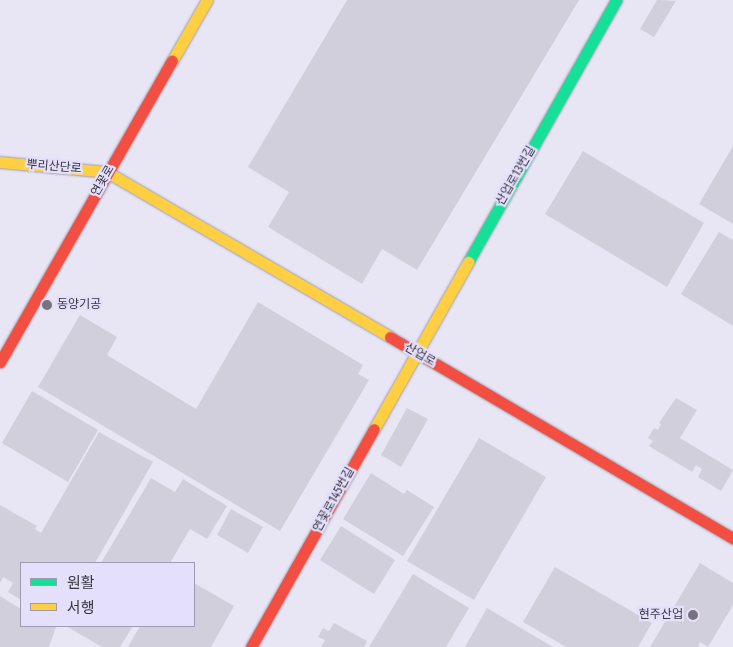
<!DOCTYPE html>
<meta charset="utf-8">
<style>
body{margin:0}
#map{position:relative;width:733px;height:647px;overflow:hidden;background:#e8e5f5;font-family:"Fira Sans Condensed","Noto Sans KR",sans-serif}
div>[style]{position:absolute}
.building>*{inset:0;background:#d2cfdc}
.roads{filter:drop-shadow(0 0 1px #9f9da9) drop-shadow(0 0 1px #9f9da9)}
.fast>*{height:11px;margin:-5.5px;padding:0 5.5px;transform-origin:5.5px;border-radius:5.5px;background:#16e098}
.slow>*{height:11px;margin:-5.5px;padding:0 5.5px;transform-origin:5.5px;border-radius:5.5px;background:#ffcf43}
.jam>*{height:11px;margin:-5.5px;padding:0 5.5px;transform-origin:5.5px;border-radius:5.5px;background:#f24e42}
.dots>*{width:14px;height:14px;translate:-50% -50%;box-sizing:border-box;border:2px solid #e4dffb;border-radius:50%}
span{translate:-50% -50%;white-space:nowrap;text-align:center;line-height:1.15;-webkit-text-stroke:4.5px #e4dffb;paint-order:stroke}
.street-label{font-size:12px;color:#383640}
.poi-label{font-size:12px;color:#383640}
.left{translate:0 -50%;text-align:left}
.right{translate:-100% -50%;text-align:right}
.legend{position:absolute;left:20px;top:562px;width:175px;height:65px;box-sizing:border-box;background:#e4dffb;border:1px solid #9f9bb0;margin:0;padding:6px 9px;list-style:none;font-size:15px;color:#383640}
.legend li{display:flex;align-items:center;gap:10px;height:25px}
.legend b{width:25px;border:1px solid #9f9bb0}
</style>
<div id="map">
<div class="building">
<div style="clip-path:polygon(347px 0,579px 0,417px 270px,382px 249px,362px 284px,268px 227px,289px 192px,248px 167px)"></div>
<div style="clip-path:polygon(657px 0,676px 1px,654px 37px,640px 29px)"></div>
<div style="clip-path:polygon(733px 146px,733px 224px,699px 204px)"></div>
<div style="clip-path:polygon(583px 151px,704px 223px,667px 287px,545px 214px)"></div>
<div style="clip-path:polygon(719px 232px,733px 240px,733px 326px,681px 294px)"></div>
<div style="clip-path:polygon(258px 302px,363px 365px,358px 374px,369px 380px,280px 531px,38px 387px,80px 315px,117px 337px,107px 355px,196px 409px)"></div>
<div style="clip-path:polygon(32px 391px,98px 430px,68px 482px,2px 443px)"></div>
<div style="clip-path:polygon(676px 398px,697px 410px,680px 438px,733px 470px,721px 491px,698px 477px,702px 469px,696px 465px,692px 472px,649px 446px,653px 441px,648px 438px,654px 428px,658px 430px,661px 424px,659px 423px)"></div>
<div style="clip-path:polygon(407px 408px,428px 419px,401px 467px,381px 455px)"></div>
<div style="clip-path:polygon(99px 432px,153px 462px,95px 563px,21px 563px,21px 600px,8px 592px,13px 583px,3px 577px,0 583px,0 505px,37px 526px,35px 529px,41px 533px)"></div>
<div style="clip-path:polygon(479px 438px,546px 477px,474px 600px,407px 561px)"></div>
<div style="clip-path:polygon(371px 473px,404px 494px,407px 490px,434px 507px,403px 556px,343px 519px)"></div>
<div style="clip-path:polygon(151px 478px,175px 492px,183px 479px,227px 506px,207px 539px,190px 529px,170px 563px,101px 563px)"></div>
<div style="clip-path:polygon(231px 509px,263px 527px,248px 553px,217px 535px)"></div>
<div style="clip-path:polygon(341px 526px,395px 560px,374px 594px,320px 560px)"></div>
<div style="clip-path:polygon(700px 563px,733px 583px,733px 605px,708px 647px,700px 642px,698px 647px,650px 647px)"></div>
<div style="clip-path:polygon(555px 567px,652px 623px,638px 647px,566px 647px,523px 622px)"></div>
<div style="clip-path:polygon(413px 574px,469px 608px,446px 647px,369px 647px)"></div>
<div style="clip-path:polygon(194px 583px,234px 606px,211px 647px,128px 647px,140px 626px,194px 626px)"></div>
<div style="clip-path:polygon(0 596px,21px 609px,21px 626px,56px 627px,49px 647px,0 647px)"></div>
<div style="clip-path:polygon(487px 608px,553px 647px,465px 647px)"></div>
<div style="clip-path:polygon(334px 623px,367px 641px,364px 647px,321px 647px,325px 640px,318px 637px,323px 628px,329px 631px)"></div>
<div style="clip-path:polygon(66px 626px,133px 626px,120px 647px,102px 647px)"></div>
</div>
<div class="roads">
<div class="fast">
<div style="left:468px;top:262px;width:301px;rotate:-60.5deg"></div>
</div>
<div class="slow">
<div style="left:172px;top:61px;width:70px;rotate:-60.2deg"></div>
<div style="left:0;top:162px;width:107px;rotate:5.3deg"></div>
<div style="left:107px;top:172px;width:328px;rotate:30.2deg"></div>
<div style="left:374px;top:429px;width:192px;rotate:-60.6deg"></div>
</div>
<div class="jam">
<div style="left:390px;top:337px;width:398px;rotate:30.4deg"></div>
<div style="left:0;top:362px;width:347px;rotate:-60.3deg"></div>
<div style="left:251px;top:647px;width:250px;rotate:-60.6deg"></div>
</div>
</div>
<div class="dots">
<div style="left:47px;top:305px;background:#76737f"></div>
<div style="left:693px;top:615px;background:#76737f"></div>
</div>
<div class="street-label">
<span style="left:54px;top:167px;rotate:5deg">뿌리산단로</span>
<span style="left:516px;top:176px;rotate:-60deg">산업로13번길</span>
<span style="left:103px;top:181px;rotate:-60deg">연꽃로</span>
<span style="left:420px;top:355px;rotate:30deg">산업로</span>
<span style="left:334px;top:500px;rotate:-61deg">연꽃로145번길</span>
</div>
<div class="poi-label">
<span class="left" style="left:57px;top:305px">동양기공</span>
<span class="right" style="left:683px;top:615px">현주산업</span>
</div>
<ul class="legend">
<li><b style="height:6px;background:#16e098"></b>원활</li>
<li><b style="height:6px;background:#ffcf43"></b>서행</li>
</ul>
</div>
